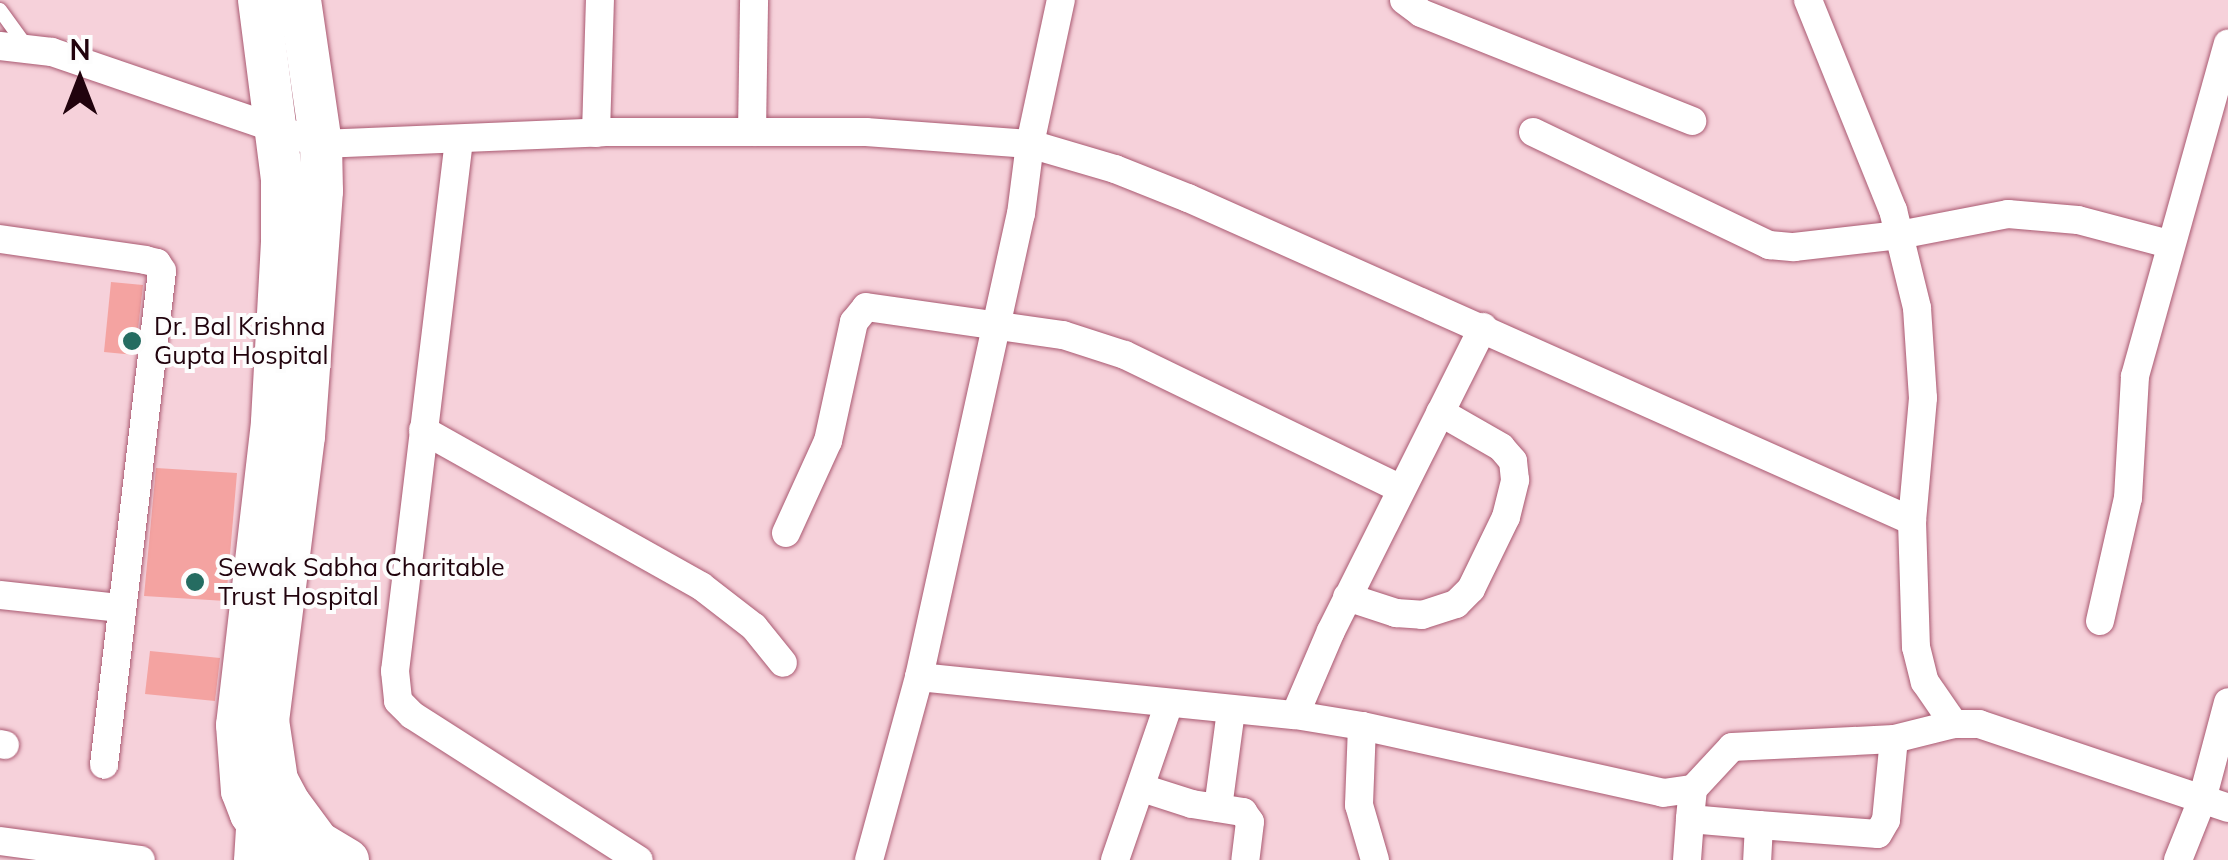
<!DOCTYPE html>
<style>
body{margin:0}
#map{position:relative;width:2228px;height:860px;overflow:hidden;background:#f6d1da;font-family:Mulish,sans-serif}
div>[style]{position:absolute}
.building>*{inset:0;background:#f4a3a1}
.roads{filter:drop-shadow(0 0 2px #a95971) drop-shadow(0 0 2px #a95971)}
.service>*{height:14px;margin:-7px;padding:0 7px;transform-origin:7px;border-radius:7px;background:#fff}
.minor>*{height:28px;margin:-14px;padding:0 14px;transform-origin:14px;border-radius:14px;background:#fff}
.primary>*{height:42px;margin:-21px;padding:0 21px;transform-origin:21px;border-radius:21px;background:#fff}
.dots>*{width:28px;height:28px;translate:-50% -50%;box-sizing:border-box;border:5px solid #fdfdfd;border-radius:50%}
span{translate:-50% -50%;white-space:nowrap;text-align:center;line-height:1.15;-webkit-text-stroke:8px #fdfdfd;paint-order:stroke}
.poi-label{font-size:25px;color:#21030d}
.left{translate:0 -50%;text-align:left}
.north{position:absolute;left:30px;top:30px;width:100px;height:100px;-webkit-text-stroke:8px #fdfdfd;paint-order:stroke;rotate:0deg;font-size:28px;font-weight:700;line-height:40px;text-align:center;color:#21030d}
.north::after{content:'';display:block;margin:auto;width:35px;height:45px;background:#21030d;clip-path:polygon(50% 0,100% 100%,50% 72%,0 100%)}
</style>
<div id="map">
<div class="building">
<div style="clip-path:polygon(111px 282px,143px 285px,135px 355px,104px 352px)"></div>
<div style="clip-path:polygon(156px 468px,237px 473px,226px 601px,144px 596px)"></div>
<div style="clip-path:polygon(150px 651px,220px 658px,215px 701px,145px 694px)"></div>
</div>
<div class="roads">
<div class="service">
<div style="left:0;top:10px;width:44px;rotate:54.2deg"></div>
</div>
<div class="minor">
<div style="left:1404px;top:0;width:21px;rotate:37deg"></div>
<div style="left:1421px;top:13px;width:292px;rotate:21.7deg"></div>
<div style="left:1808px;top:0;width:227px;rotate:68deg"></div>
<div style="left:1893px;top:210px;width:101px;rotate:76.2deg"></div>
<div style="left:1917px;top:308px;width:90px;rotate:86.2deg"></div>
<div style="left:1923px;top:398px;width:123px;rotate:95.1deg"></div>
<div style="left:1912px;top:521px;width:126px;rotate:88.2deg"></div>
<div style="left:1916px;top:647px;width:36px;rotate:76deg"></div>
<div style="left:1925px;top:682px;width:51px;rotate:55.4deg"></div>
<div style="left:0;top:46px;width:52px;rotate:6.6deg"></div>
<div style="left:52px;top:52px;width:284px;rotate:18.9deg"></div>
<div style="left:321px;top:144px;width:282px;rotate:-2.4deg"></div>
<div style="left:603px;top:132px;width:263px"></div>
<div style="left:866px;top:132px;width:164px;rotate:4.2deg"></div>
<div style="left:1030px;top:144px;width:89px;rotate:16.4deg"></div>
<div style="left:1115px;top:169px;width:79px;rotate:21.7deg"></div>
<div style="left:1188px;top:198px;width:793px;rotate:24.04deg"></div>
<div style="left:752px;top:132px;width:132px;rotate:-89.1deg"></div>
<div style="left:1533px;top:132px;width:262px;rotate:25.6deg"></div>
<div style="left:1769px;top:245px;width:25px;rotate:5deg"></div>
<div style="left:1794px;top:247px;width:106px;rotate:-6.5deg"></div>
<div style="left:1899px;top:235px;width:111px;rotate:-10.9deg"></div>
<div style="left:2008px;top:214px;width:70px;rotate:4.9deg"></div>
<div style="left:2078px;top:220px;width:94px;rotate:14.8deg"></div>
<div style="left:596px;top:133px;width:133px;rotate:-88.3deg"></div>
<div style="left:459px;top:140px;width:535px;rotate:96.87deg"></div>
<div style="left:395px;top:671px;width:30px;rotate:84deg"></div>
<div style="left:398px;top:701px;width:20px;rotate:45deg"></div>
<div style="left:412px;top:715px;width:269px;rotate:32.6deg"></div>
<div style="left:0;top:239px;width:147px;rotate:8.2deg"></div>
<div style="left:145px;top:260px;width:12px;rotate:14deg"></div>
<div style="left:157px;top:263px;width:9px;rotate:58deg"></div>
<div style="left:162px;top:271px;width:497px;rotate:96.7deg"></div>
<div style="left:423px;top:430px;width:319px;rotate:29.3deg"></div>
<div style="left:701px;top:586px;width:67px;rotate:37.7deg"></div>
<div style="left:754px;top:627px;width:46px;rotate:51.1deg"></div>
<div style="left:786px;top:533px;width:101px;rotate:-65.5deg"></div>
<div style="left:828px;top:441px;width:122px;rotate:-77.7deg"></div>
<div style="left:854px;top:322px;width:19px;rotate:-51deg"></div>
<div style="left:866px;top:307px;width:199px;rotate:8.1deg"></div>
<div style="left:1063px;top:335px;width:65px;rotate:17.9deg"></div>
<div style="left:1125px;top:355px;width:307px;rotate:25.9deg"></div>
<div style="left:0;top:595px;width:121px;rotate:6.2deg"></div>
<div style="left:1347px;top:597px;width:52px;rotate:18.1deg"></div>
<div style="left:1396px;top:613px;width:26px;rotate:4deg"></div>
<div style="left:1422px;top:615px;width:36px;rotate:-18deg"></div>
<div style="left:1456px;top:604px;width:21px;rotate:-45deg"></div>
<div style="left:1471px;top:589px;width:80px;rotate:-64.1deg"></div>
<div style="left:1506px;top:517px;width:38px;rotate:-76deg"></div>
<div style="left:1515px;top:480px;width:19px;rotate:-96deg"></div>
<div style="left:1513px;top:461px;width:18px;rotate:-131deg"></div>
<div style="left:1501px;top:447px;width:70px;rotate:-150.2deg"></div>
<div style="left:2100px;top:621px;width:126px;rotate:-77.2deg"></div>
<div style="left:2128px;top:498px;width:122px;rotate:-86.7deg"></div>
<div style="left:2135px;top:376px;width:345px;rotate:-74.4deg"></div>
<div style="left:919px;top:677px;width:378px;rotate:5.8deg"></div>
<div style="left:1295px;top:715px;width:68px;rotate:9.3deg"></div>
<div style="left:1362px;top:726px;width:308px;rotate:12.5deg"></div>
<div style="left:1663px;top:793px;width:30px;rotate:-8deg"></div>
<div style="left:1693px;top:789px;width:57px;rotate:-47.1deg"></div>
<div style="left:1732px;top:747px;width:162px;rotate:-2.8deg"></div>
<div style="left:1894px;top:739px;width:62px;rotate:-14deg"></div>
<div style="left:1954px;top:724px;width:25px"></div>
<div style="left:1979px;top:724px;width:263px;rotate:18.6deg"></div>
<div style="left:1295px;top:715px;width:91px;rotate:-66.8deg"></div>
<div style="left:1331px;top:631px;width:340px;rotate:-63.4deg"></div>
<div style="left:1362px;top:726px;width:79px;rotate:92.2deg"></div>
<div style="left:1359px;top:805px;width:57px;rotate:73.8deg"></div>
<div style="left:0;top:744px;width:5px;rotate:11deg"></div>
<div style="left:1142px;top:788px;width:52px;rotate:17.7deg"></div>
<div style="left:1192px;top:804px;width:52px;rotate:8.9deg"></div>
<div style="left:1243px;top:812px;width:12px;rotate:55deg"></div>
<div style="left:1250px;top:822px;width:38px;rotate:97deg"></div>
<div style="left:1693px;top:789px;width:30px;rotate:96deg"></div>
<div style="left:1690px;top:819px;width:69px;rotate:5deg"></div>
<div style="left:1759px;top:825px;width:35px;rotate:93deg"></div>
<div style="left:1218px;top:808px;width:98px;rotate:-82.4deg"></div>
<div style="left:1759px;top:825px;width:119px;rotate:4.3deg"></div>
<div style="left:1878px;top:834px;width:16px;rotate:-60deg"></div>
<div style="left:1886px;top:820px;width:81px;rotate:-84.4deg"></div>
<div style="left:0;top:841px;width:142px;rotate:7.7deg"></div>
<div style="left:248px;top:860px;width:46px;rotate:-86.3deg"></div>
<div style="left:869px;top:860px;width:190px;rotate:-74.7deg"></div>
<div style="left:919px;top:677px;width:474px;rotate:-77.6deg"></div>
<div style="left:1021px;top:214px;width:71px;rotate:-82.7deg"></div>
<div style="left:1030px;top:144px;width:147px;rotate:-77.9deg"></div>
<div style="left:1115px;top:860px;width:163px;rotate:-71deg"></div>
<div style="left:1687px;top:860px;width:41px;rotate:-85.8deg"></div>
<div style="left:2178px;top:860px;width:65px;rotate:-68.2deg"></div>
<div style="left:2202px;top:800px;width:101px;rotate:-75.1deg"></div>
</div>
<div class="primary">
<div style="left:259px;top:0;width:181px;rotate:82.7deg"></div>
<div style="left:282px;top:180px;width:62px;rotate:90deg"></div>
<div style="left:282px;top:242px;width:181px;rotate:93.2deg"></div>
<div style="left:272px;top:423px;width:304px;rotate:96.6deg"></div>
<div style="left:237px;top:725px;width:66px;rotate:85.7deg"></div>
<div style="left:242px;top:791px;width:25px;rotate:69deg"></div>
<div style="left:251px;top:814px;width:31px;rotate:54deg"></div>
<div style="left:269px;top:839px;width:33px;rotate:40deg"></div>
<div style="left:300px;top:0;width:146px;rotate:81.7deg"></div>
<div style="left:321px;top:144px;width:47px;rotate:88.8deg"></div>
<div style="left:322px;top:191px;width:246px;rotate:94.2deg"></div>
<div style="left:304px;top:436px;width:286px;rotate:97.2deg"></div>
<div style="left:268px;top:720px;width:61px;rotate:81.5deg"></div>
<div style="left:277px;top:780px;width:27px;rotate:62deg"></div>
<div style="left:290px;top:804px;width:47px;rotate:53.6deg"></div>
<div style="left:318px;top:842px;width:35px;rotate:31deg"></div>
</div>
</div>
<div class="dots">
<div style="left:132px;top:341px;background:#256c61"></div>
<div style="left:195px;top:582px;background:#256c61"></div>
</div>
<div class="poi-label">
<span class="left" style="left:154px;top:341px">Dr. Bal Krishna<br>Gupta Hospital</span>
<span class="left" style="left:218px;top:582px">Sewak Sabha Charitable<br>Trust Hospital</span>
</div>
<div class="north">N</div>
</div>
